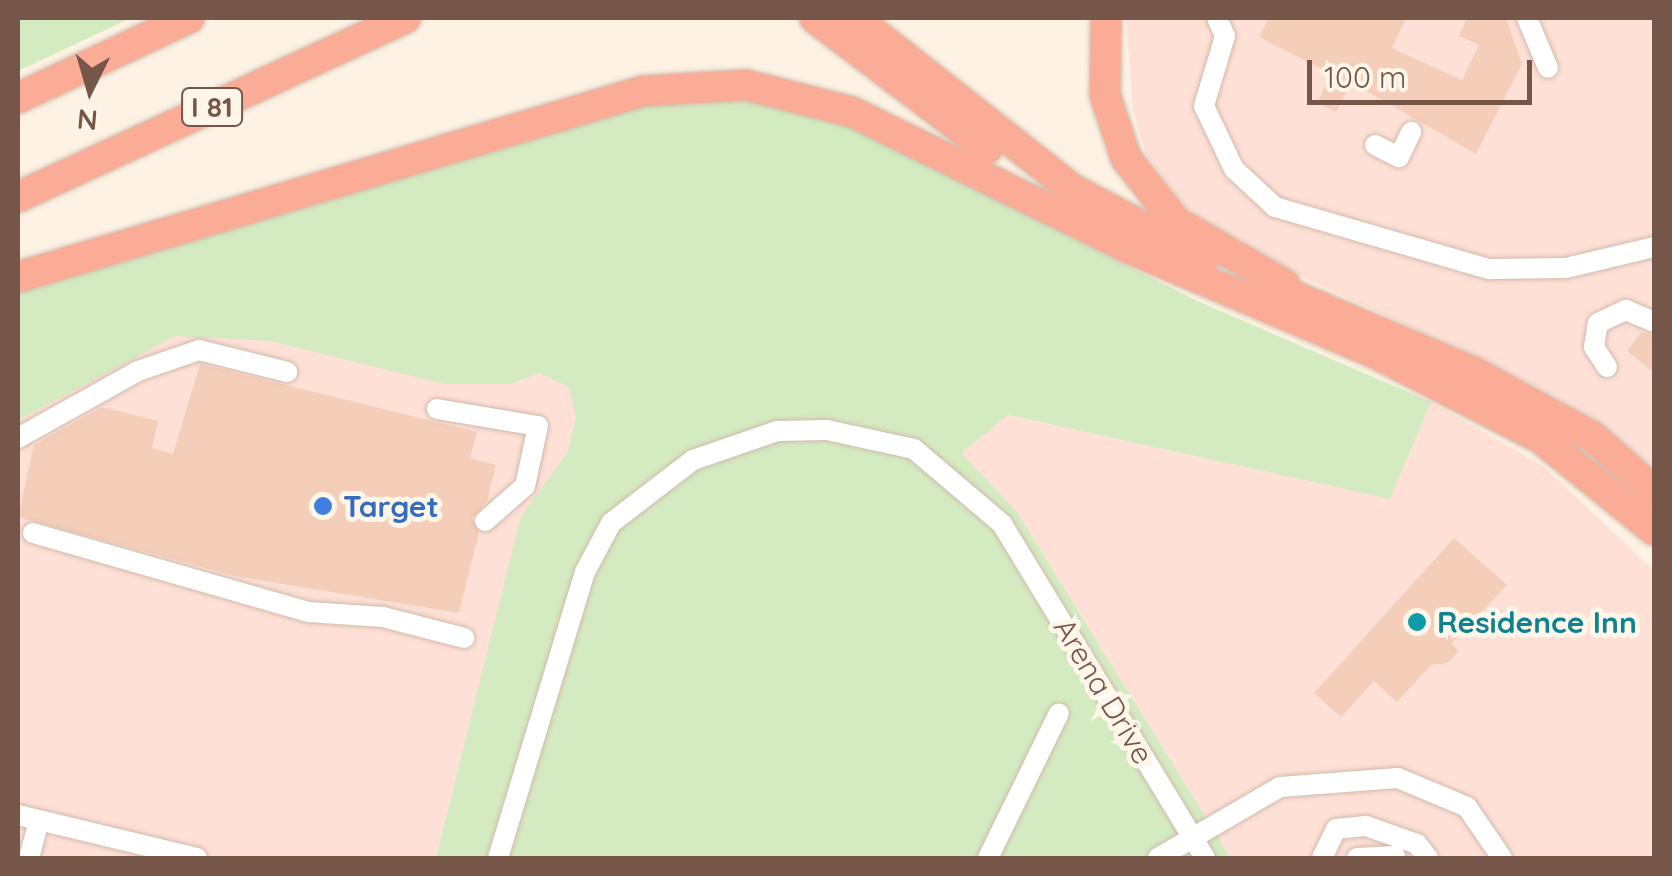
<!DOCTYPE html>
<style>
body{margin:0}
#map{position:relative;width:1672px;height:876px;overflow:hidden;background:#fdf2e3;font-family:Quicksand,sans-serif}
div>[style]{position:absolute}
.commercial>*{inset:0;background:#fee0d6}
.green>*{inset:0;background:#d4ebc1}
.building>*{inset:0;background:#f4ceb9}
.roads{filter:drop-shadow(0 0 2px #d1baac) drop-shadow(0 0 2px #d1baac)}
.minor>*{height:20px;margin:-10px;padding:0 10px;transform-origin:10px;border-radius:10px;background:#fff}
.highway>*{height:30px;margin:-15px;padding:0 15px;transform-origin:15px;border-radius:15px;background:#faac97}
.dots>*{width:28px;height:28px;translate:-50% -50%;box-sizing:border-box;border:5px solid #fff6ea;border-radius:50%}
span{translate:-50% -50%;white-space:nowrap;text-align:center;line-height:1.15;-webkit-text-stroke:10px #fff6ea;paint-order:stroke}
.shield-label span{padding:2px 8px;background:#fff6ea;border:2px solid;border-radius:8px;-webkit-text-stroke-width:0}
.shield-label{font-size:28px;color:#765648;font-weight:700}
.shop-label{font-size:30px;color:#366cbe;font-weight:700}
.left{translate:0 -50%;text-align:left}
.culture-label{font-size:30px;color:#0d838f;font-weight:700}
.street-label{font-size:30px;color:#765648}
.frame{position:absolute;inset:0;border:20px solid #765648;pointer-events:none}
.north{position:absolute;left:40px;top:40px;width:100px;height:100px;-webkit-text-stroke:8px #fff6ea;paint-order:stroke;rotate:185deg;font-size:28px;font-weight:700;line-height:40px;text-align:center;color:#765648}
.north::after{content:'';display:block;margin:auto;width:35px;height:45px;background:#765648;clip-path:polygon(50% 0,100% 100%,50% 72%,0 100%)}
.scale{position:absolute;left:1307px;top:60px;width:225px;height:45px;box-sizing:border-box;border:5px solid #765648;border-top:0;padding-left:12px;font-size:30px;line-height:35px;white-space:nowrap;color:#765648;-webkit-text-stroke:8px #fff6ea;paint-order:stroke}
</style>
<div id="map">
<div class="commercial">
<div style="clip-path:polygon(1126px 18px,1654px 18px,1654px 473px,1531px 384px,1247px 251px,1182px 205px,1146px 153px,1133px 110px)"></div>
<div style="clip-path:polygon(192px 299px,592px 375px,464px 858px,18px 858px,18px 392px)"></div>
<div style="clip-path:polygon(1431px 402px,1543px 466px,1654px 571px,1654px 858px,1231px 858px,1017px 512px,952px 460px,1007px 415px,1390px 499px)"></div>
</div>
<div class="green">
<div style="clip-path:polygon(18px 18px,131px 18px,18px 71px)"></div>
<div style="clip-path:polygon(758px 98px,856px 127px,1195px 300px,1431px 402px,1390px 499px,1008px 415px,961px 453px,1017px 512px,1231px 858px,436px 858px,521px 516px,568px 451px,576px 418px,569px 387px,539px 373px,511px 384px,444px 384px,270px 341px,175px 336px,18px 420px,18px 291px,653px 100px)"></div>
</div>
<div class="building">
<div style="clip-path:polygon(1269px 18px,1406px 18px,1392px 48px,1462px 80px,1479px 45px,1459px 36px,1467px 18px,1506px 18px,1522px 64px,1476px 154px,1351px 82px,1336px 112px,1317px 103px,1331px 74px,1259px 37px)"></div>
<div style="clip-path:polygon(1641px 332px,1654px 336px,1654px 372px,1627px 351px)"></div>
<div style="clip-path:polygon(200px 364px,477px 432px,470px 458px,496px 465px,487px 501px,472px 518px,479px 533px,459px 613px,235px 576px,18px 517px,34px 445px,102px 407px,158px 421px,152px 448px,173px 454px)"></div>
<div style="clip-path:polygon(1454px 538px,1507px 585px,1451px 644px,1459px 651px,1448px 663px,1431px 665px,1397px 702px,1374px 681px,1341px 717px,1314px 693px)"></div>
</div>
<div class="roads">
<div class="minor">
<div style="left:1217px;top:18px;width:20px;rotate:66deg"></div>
<div style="left:1225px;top:36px;width:73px;rotate:106.7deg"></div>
<div style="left:1204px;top:106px;width:70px;rotate:64.5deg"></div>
<div style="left:1234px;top:169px;width:56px;rotate:42.8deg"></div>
<div style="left:1275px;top:207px;width:223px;rotate:16.2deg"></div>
<div style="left:1489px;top:269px;width:77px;rotate:-0.7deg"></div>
<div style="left:1566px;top:268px;width:90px;rotate:-13.4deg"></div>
<div style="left:1527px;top:18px;width:54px;rotate:67.2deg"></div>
<div style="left:1375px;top:145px;width:27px;rotate:27deg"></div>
<div style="left:1399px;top:157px;width:28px;rotate:-64deg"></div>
<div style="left:1607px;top:367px;width:24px;rotate:-123deg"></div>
<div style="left:1594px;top:347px;width:24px;rotate:-81deg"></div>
<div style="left:1598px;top:323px;width:31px;rotate:-25deg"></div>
<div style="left:1626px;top:310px;width:30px;rotate:23deg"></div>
<div style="left:437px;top:409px;width:102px;rotate:9.6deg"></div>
<div style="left:538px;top:426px;width:61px;rotate:102.2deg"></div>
<div style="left:525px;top:486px;width:53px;rotate:138.8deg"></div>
<div style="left:18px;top:438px;width:137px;rotate:-29.2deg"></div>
<div style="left:138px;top:371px;width:65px;rotate:-19deg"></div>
<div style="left:199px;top:350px;width:91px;rotate:14deg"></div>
<div style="left:33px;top:533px;width:287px;rotate:16deg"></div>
<div style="left:309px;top:612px;width:74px;rotate:3.9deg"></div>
<div style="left:383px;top:617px;width:84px;rotate:14.5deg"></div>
<div style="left:18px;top:815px;width:184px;rotate:13.5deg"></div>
<div style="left:29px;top:858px;width:38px;rotate:-75deg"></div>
<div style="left:498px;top:858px;width:299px;rotate:-73.1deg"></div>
<div style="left:585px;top:572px;width:55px;rotate:-62deg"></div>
<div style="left:611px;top:523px;width:103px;rotate:-37.5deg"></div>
<div style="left:693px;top:460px;width:89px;rotate:-19deg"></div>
<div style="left:777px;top:431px;width:50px;rotate:-1.1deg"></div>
<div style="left:827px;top:430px;width:89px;rotate:12.3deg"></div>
<div style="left:914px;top:449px;width:116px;rotate:40.4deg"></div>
<div style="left:1002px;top:524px;width:391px;rotate:58.7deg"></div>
<div style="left:988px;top:858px;width:161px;rotate:-63.9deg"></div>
<div style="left:1158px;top:858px;width:141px;rotate:-30.2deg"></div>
<div style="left:1280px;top:787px;width:118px;rotate:-4.4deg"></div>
<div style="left:1398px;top:778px;width:75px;rotate:22.8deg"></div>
<div style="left:1467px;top:807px;width:62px;rotate:55.5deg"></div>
<div style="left:1322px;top:858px;width:32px;rotate:-64deg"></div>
<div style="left:1336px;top:829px;width:30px;rotate:-6deg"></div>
<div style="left:1366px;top:826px;width:54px;rotate:19.4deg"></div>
<div style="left:1417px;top:844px;width:18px;rotate:52deg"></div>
<div style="left:1357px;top:858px;width:38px;rotate:-3deg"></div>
</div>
<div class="highway">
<div style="left:815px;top:18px;width:216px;rotate:37.1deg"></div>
<div style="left:855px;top:18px;width:276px;rotate:38.2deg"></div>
<div style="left:1072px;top:189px;width:149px;rotate:27.9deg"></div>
<div style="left:1106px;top:18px;width:77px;rotate:90.7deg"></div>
<div style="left:1105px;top:95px;width:66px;rotate:71.6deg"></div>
<div style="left:1126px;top:158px;width:81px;rotate:52deg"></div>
<div style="left:1176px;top:222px;width:126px;rotate:30deg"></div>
<div style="left:18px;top:98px;width:189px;rotate:-25.1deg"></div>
<div style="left:18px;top:197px;width:427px;rotate:-24.8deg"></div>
<div style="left:18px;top:277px;width:652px;rotate:-16.57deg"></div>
<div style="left:643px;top:91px;width:103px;rotate:-3.3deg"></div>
<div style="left:746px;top:85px;width:109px;rotate:14.3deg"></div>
<div style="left:852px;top:112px;width:303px;rotate:26.2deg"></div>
<div style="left:1124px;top:246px;width:273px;rotate:23.1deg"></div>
<div style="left:1375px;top:353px;width:188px;rotate:27.2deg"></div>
<div style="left:1542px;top:439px;width:144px;rotate:39.1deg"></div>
<div style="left:1261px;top:282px;width:233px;rotate:23deg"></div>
<div style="left:1475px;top:373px;width:134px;rotate:28.5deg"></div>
<div style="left:1593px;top:437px;width:81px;rotate:41.5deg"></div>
</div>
</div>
<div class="dots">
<div style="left:323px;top:506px;background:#3f7fe0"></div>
<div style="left:1417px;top:622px;background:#0f9aa8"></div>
</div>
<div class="shield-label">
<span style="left:212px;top:107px">I 81</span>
</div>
<div class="shop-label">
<span class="left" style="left:343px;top:506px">Target</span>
</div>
<div class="culture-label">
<span class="left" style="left:1437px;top:622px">Residence Inn</span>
</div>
<div class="street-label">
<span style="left:1104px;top:691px;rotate:59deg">Arena Drive</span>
</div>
<div class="frame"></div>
<div class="north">N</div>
<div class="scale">100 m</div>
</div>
